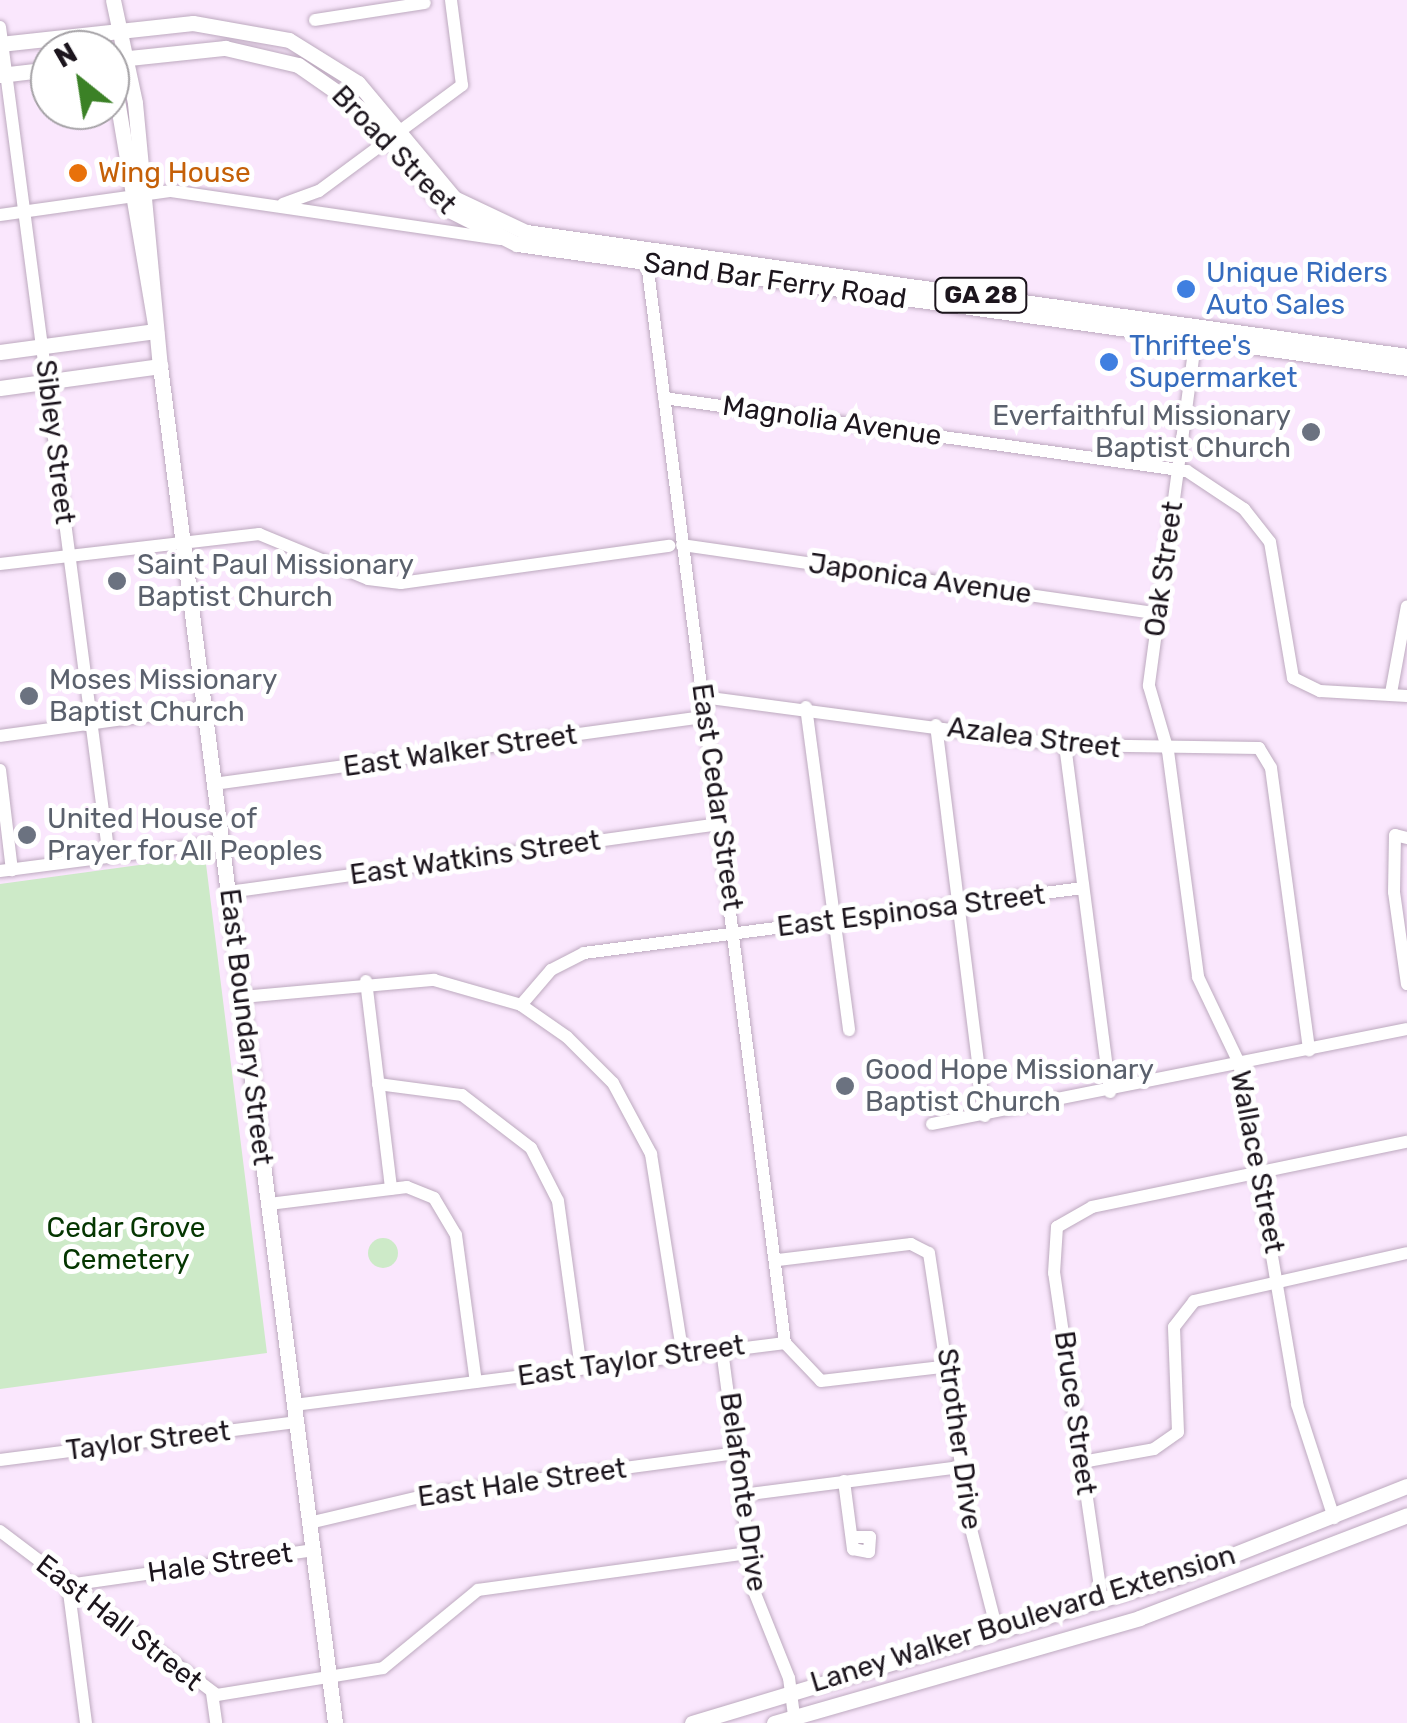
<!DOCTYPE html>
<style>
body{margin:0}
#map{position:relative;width:1407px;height:1723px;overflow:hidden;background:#fae7fd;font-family:Rubik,sans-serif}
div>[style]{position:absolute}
.green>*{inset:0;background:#cdeac8}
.round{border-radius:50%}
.roads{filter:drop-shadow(0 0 2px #bdaabf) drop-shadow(0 0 2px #bdaabf)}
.minor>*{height:12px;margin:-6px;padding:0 6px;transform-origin:6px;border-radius:6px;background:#fff}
.major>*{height:15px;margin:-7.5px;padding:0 7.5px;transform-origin:7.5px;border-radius:7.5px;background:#fff}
.dots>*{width:28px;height:28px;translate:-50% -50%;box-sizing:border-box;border:5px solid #fff;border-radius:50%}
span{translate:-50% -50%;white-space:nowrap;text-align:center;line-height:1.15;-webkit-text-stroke:10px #fff;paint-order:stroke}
.shield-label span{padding:2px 8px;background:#fff;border:2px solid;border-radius:8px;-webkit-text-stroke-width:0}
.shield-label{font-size:25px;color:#1c151d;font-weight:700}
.street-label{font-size:28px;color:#1c151d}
.food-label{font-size:28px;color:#c56008}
.left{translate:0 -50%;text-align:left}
.shop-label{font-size:28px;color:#366cbe}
.worship-label{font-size:28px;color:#5b616d}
.right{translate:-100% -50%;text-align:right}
.park-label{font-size:28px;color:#043500}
.north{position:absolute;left:30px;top:30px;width:100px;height:100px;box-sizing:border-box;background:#fff;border:2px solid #a4a1a5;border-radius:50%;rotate:330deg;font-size:28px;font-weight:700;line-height:40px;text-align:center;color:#1c151d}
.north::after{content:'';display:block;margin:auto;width:35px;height:45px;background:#3b8126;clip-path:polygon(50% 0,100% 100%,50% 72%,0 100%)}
</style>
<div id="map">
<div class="green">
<div style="clip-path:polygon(205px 856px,267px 1353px,0 1389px,0 884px)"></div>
<div class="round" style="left:368px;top:1238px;width:30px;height:30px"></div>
</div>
<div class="roads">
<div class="minor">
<div style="left:315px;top:20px;width:111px;rotate:-8.8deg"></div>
<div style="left:0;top:27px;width:837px;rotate:82.52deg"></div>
<div style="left:283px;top:204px;width:38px;rotate:-20deg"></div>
<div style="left:319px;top:191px;width:178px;rotate:-36.5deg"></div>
<div style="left:462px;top:85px;width:86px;rotate:-97.4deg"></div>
<div style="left:0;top:215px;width:173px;rotate:-8deg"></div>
<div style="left:171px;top:191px;width:333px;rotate:8.3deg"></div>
<div style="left:646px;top:255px;width:1097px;rotate:82.72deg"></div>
<div style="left:1197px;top:329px;width:360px;rotate:97.7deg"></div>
<div style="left:1149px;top:686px;width:68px;rotate:73.7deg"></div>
<div style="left:1168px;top:751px;width:228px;rotate:82.4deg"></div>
<div style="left:1198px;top:977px;width:95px;rotate:64.5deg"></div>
<div style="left:1239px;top:1063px;width:346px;rotate:80.3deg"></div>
<div style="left:1297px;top:1404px;width:120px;rotate:72deg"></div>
<div style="left:664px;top:398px;width:528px;rotate:7.95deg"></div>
<div style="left:1187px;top:471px;width:69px;rotate:33.7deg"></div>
<div style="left:1244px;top:509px;width:42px;rotate:51.8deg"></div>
<div style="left:1270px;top:542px;width:138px;rotate:80.4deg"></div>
<div style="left:1293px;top:678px;width:30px;rotate:26deg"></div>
<div style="left:1320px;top:691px;width:87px;rotate:3.3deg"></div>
<div style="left:682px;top:545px;width:481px;rotate:8.2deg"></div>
<div style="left:0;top:564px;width:261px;rotate:-6.6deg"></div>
<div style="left:259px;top:534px;width:118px;rotate:22.4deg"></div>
<div style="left:368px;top:579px;width:33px;rotate:7deg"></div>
<div style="left:401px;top:583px;width:271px;rotate:-7.9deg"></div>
<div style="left:1391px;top:693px;width:88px;rotate:-79.6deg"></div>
<div style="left:703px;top:697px;width:365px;rotate:7.6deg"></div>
<div style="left:1065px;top:745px;width:194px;rotate:0.9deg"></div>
<div style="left:1259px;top:748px;width:23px;rotate:59deg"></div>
<div style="left:1271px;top:768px;width:285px;rotate:82.3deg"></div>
<div style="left:806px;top:707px;width:326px;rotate:82.4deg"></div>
<div style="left:936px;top:725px;width:394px;rotate:82.9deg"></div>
<div style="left:0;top:736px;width:207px;rotate:-7.8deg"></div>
<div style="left:1065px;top:745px;width:350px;rotate:82.6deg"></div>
<div style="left:0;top:770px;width:101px;rotate:83.2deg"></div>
<div style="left:214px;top:784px;width:497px;rotate:-7.8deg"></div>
<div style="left:1407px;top:838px;width:12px;rotate:-166deg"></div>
<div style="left:1395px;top:835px;width:57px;rotate:91deg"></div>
<div style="left:1394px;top:892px;width:93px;rotate:82deg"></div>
<div style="left:0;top:871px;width:224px;rotate:-7.4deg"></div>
<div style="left:229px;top:892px;width:497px;rotate:-7.9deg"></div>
<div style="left:366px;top:981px;width:209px;rotate:83.1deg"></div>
<div style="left:242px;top:997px;width:193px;rotate:-5.1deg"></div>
<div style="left:434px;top:980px;width:91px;rotate:16deg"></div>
<div style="left:521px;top:1005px;width:56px;rotate:34.8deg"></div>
<div style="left:567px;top:1037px;width:65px;rotate:45deg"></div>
<div style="left:613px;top:1083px;width:81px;rotate:61.8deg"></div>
<div style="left:651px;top:1154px;width:204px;rotate:81deg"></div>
<div style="left:521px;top:1005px;width:46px;rotate:-49.4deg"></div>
<div style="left:551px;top:970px;width:37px;rotate:-27deg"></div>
<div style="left:584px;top:953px;width:503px;rotate:-7.42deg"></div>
<div style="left:378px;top:1084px;width:85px;rotate:7.5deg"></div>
<div style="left:462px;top:1095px;width:87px;rotate:37.5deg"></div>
<div style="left:531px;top:1148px;width:59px;rotate:63deg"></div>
<div style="left:558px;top:1201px;width:169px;rotate:82.2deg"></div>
<div style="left:932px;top:1124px;width:484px;rotate:-11.3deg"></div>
<div style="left:269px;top:1204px;width:139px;rotate:-7deg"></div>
<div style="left:407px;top:1187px;width:29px;rotate:22deg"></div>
<div style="left:434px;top:1198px;width:43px;rotate:59.3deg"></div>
<div style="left:456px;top:1235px;width:148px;rotate:82.3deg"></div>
<div style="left:778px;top:1260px;width:134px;rotate:-6.9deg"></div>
<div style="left:911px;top:1244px;width:20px;rotate:27deg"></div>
<div style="left:929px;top:1253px;width:275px;rotate:81.4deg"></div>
<div style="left:970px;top:1525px;width:108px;rotate:75.6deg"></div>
<div style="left:785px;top:1343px;width:52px;rotate:46.5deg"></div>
<div style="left:821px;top:1381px;width:130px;rotate:-6.6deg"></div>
<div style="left:722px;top:1350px;width:243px;rotate:82.4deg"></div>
<div style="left:754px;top:1591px;width:94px;rotate:68.1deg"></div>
<div style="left:789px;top:1678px;width:45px;rotate:82.4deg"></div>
<div style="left:294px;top:1405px;width:495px;rotate:-7.2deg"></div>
<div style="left:0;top:1460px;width:298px;rotate:-7.3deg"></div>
<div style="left:1082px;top:1462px;width:73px;rotate:-10.2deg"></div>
<div style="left:1154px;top:1449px;width:29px;rotate:-35deg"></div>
<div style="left:1178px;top:1432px;width:105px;rotate:-92.2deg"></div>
<div style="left:1174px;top:1327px;width:33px;rotate:-52deg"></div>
<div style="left:1194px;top:1301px;width:218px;rotate:-12.7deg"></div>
<div style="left:844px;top:1481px;width:69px;rotate:82.5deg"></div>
<div style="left:853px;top:1549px;width:16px;rotate:11deg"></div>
<div style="left:869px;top:1552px;width:15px;rotate:-86deg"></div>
<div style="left:870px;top:1537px;width:15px;rotate:180deg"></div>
<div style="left:742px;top:1495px;width:222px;rotate:-7.3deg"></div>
<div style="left:309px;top:1523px;width:131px;rotate:-13.2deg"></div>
<div style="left:437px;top:1493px;width:303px;rotate:-7.6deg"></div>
<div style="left:0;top:1531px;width:272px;rotate:37.1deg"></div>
<div style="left:217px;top:1695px;width:168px;rotate:-9.2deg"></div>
<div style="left:383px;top:1668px;width:123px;rotate:-39.4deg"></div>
<div style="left:478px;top:1590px;width:274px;rotate:-7.8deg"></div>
<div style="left:1102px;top:1601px;width:331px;rotate:-98.3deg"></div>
<div style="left:1054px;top:1273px;width:46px;rotate:-86.3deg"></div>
<div style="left:1057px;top:1227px;width:40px;rotate:-29.7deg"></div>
<div style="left:1092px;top:1207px;width:322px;rotate:-11.7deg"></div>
<div style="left:212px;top:1693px;width:30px;rotate:82deg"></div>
<div style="left:86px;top:1723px;width:139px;rotate:-97.4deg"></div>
<div style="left:68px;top:1585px;width:247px;rotate:-8.1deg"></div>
</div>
<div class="major">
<div style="left:113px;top:0;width:105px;rotate:77.9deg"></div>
<div style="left:135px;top:103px;width:264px;rotate:84.6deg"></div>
<div style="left:160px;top:366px;width:1368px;rotate:82.65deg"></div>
<div style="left:0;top:44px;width:194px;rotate:-6.2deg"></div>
<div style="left:193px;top:23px;width:97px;rotate:10deg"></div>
<div style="left:289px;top:40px;width:81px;rotate:31.9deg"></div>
<div style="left:358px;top:83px;width:150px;rotate:50.1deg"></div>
<div style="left:454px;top:198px;width:80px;rotate:25.3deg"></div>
<div style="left:526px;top:232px;width:890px;rotate:8.01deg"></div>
<div style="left:121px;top:59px;width:24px;rotate:107deg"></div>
<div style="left:114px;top:82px;width:253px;rotate:80.4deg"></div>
<div style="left:110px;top:60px;width:116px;rotate:-6deg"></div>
<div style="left:225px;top:48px;width:75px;rotate:13.1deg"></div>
<div style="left:298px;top:65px;width:80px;rotate:34.9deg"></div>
<div style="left:364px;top:111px;width:126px;rotate:50.1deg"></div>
<div style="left:445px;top:208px;width:80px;rotate:26.6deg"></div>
<div style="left:517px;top:244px;width:899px;rotate:7.93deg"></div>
<div style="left:0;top:75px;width:50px;rotate:-6.8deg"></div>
<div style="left:0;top:352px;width:157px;rotate:-7.7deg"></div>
<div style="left:0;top:388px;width:162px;rotate:-7.8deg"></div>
<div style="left:692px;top:1723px;width:506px;rotate:-16.75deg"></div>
<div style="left:1177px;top:1577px;width:247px;rotate:-21.6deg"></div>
<div style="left:774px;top:1723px;width:380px;rotate:-16deg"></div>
<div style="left:1139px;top:1618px;width:287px;rotate:-21deg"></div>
</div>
</div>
<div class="dots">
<div style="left:78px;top:173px;background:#e8710a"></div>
<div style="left:1186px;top:289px;background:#3f7fe0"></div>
<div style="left:1109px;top:362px;background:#3f7fe0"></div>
<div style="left:1311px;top:432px;background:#6b7280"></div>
<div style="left:117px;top:581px;background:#6b7280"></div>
<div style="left:29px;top:696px;background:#6b7280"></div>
<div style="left:27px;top:835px;background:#6b7280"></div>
<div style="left:845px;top:1086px;background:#6b7280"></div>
</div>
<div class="shield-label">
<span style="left:981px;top:295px">GA 28</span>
</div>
<div class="street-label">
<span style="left:394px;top:150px;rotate:46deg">Broad Street</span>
<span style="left:775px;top:281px;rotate:8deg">Sand Bar Ferry Road</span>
<span style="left:832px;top:421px;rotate:8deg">Magnolia Avenue</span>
<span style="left:55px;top:442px;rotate:83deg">Sibley Street</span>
<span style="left:1164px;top:569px;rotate:-82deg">Oak Street</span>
<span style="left:920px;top:579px;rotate:8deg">Japonica Avenue</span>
<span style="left:1034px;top:738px;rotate:7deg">Azalea Street</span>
<span style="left:460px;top:751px;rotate:-8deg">East Walker Street</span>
<span style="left:717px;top:797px;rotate:82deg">East Cedar Street</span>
<span style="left:475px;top:858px;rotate:-8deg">East Watkins Street</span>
<span style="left:911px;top:911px;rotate:-7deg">East Espinosa Street</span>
<span style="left:246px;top:1027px;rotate:83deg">East Boundary Street</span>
<span style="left:1257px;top:1162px;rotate:79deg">Wallace Street</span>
<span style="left:631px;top:1361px;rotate:-8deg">East Taylor Street</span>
<span style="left:1075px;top:1413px;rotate:82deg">Bruce Street</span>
<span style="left:959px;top:1439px;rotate:82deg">Strother Drive</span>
<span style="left:148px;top:1441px;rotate:-7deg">Taylor Street</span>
<span style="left:522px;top:1483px;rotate:-8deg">East Hale Street</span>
<span style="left:743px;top:1492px;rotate:82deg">Belafonte Drive</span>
<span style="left:220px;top:1563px;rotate:-8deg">Hale Street</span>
<span style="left:1023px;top:1619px;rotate:-17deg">Laney Walker Boulevard Extension</span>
<span style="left:119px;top:1623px;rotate:38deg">East Hall Street</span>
</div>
<div class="food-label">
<span class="left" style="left:98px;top:173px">Wing House</span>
</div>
<div class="shop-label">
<span class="left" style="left:1206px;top:289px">Unique Riders<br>Auto Sales</span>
<span class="left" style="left:1129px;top:362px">Thriftee's<br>Supermarket</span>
</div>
<div class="worship-label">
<span class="right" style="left:1291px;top:432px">Everfaithful Missionary<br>Baptist Church</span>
<span class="left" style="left:137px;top:581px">Saint Paul Missionary<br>Baptist Church</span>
<span class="left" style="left:49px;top:696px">Moses Missionary<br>Baptist Church</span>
<span class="left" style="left:47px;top:835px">United House of<br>Prayer for All Peoples</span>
<span class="left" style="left:865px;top:1086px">Good Hope Missionary<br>Baptist Church</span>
</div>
<div class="park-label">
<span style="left:126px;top:1244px">Cedar Grove<br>Cemetery</span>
</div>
<div class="north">N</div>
</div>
